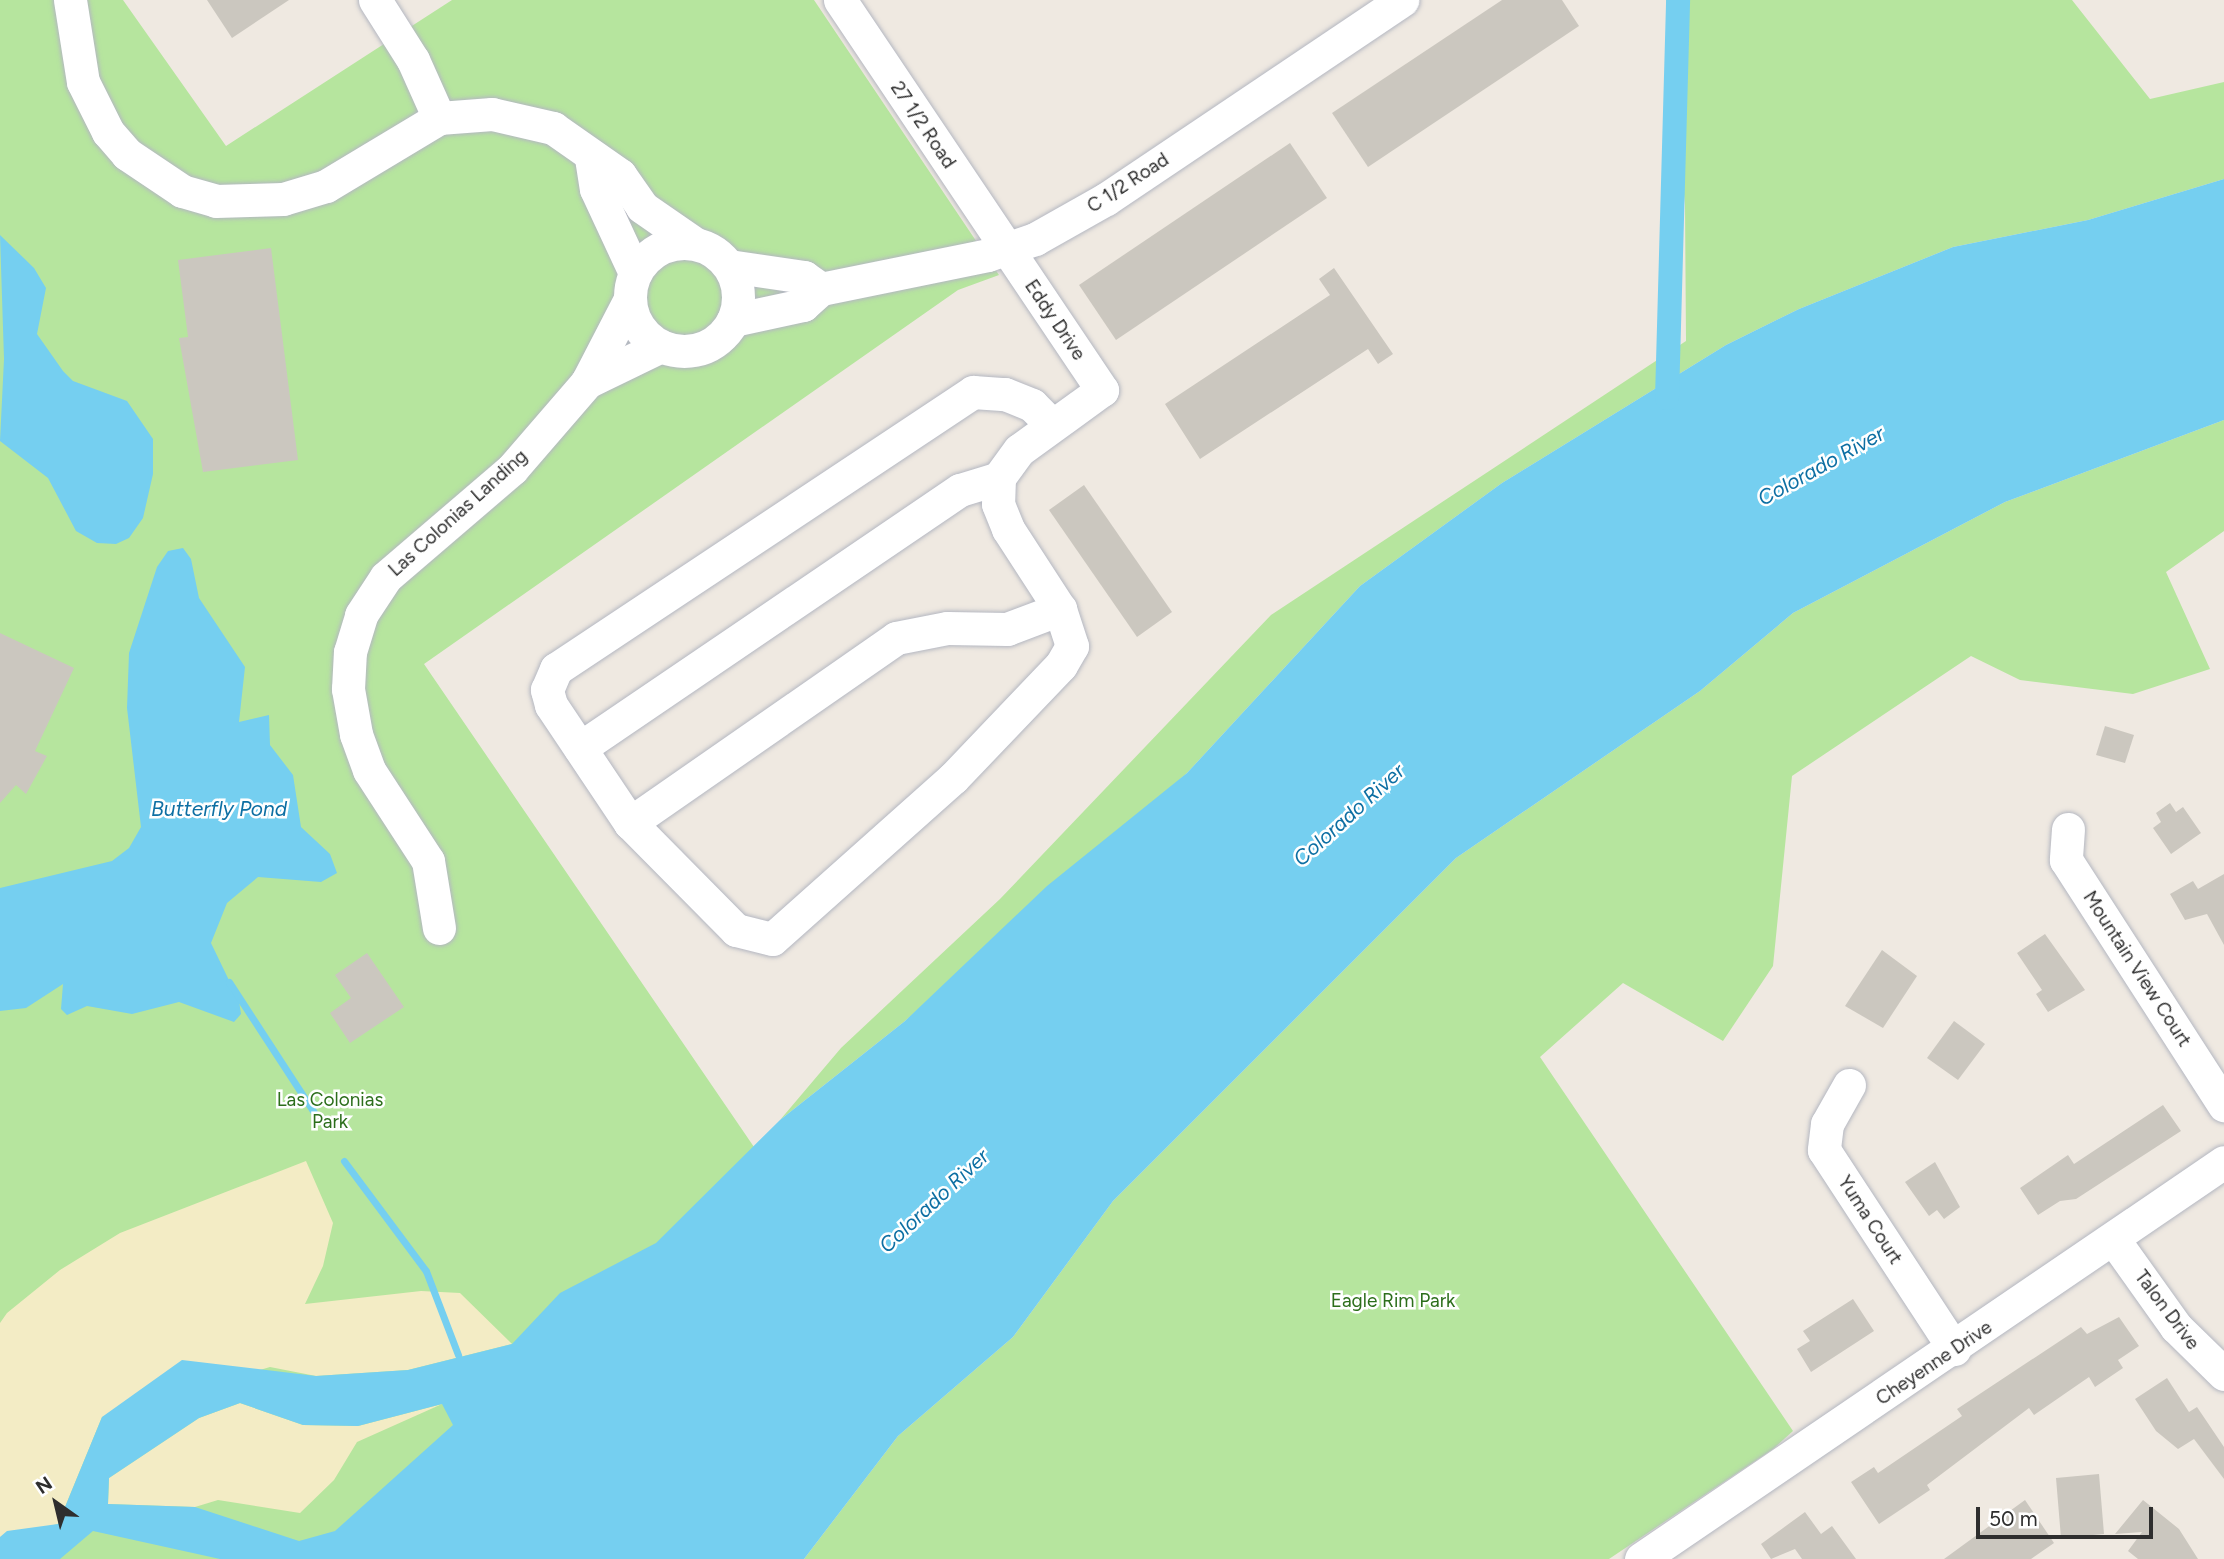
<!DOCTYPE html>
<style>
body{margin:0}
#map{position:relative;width:2224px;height:1559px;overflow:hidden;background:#efe9e1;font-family:Figtree,sans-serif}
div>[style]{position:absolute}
.green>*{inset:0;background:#b6e59e}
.sand>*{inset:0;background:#f3ecc5}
.water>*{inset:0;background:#75cff0}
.stream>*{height:7px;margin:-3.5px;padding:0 3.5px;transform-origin:3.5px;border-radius:3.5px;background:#75cff0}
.canal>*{height:24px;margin:-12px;padding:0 12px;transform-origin:12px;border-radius:12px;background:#75cff0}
.building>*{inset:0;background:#cbc7bf}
.roads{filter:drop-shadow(0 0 2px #b4b7c1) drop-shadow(0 0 2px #b4b7c1)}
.minor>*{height:33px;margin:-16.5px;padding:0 16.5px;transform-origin:16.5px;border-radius:16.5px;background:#fff}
.minor>.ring{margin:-16.5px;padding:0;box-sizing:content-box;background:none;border:33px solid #fff;border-radius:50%}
span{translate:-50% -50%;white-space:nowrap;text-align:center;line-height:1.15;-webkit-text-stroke:5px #fff;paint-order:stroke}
.street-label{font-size:19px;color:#2e2e2e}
.park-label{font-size:19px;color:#2c6e1b}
.water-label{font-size:21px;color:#0d6fa3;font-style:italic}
.north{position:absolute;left:21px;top:1468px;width:70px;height:70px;-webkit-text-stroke:5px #fff;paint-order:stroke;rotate:326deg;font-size:19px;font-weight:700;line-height:28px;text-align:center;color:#2e2e2e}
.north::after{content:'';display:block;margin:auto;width:24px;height:32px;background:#2e2e2e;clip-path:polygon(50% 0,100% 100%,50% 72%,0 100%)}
.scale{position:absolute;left:1976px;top:1507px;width:177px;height:32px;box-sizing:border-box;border:4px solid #2e2e2e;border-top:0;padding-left:9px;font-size:21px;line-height:24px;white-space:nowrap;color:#2e2e2e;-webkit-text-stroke:5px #fff;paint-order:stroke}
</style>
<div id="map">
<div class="green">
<div style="clip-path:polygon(0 0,123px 0,226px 146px,452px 0,814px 0,999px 275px,958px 290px,424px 664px,754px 1147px,355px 1559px,0 1559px)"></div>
<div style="clip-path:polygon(1666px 0,2072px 0,2150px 99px,2224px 82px,2224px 179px,2088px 220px,1953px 247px,1799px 309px,1726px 345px,1502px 483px,1360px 586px,1187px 773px,905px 1021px,780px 1120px,841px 1048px,1000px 899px,1271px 615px,1686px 341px,1685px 205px)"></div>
<div style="clip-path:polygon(2224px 420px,2224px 531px,2166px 572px,2210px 669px,2133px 694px,2020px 680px,1971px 656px,1792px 776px,1773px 966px,1723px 1041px,1623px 983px,1540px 1057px,1793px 1431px,1773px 1449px,1609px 1559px,804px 1559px,898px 1436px,1013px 1337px,1113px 1201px,1456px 858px,1700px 691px,1793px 613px,2005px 502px)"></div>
</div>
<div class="sand">
<div style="clip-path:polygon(306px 1161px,333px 1223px,323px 1266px,305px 1304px,421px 1291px,460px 1293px,512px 1344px,408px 1370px,316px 1376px,270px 1367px,102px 1417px,58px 1524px,0 1537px,0 1323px,7px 1313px,60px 1270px,120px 1233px)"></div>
<div style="clip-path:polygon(240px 1403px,303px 1425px,358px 1426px,442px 1404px,357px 1442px,334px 1480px,300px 1513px,218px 1500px,195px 1507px,108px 1504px,109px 1478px,199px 1418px)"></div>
</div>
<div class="water">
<div style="clip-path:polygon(evenodd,2224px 179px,2224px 420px,2005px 502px,1793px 613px,1700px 691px,1456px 858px,1113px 1201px,1013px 1337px,898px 1436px,804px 1559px,220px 1559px,93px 1531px,60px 1559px,0 1559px,0 1537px,7px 1531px,58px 1524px,102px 1417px,182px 1360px,316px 1376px,408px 1370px,512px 1344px,560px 1293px,656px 1243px,780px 1120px,905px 1021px,1047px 886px,1187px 773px,1360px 586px,1502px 483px,1726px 345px,1799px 309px,1953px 247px,2088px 220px,2224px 179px,240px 1403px,303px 1425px,358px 1426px,442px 1404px,453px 1425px,335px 1531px,299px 1541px,195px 1507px,108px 1504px,109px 1478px,199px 1418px,240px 1403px)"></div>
<div style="clip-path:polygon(0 235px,34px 268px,46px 288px,37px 334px,63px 371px,73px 381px,127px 401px,153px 439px,153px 474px,143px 518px,129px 538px,116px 544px,97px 543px,76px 531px,48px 478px,0 441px,4px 359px)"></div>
<div style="clip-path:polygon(183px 548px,191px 559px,199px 598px,245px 667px,239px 722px,269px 715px,270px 745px,293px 775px,301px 827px,330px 854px,337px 873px,321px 882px,258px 877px,227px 903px,211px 943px,239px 1001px,241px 1014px,234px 1022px,179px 1002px,132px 1014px,87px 1006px,67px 1015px,61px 1009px,63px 984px,26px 1008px,0 1011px,0 888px,112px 861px,129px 848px,141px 827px,127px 708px,129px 653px,157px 567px,168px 551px)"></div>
</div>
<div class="stream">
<div style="left:229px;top:982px;width:158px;rotate:56.9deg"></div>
<div style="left:344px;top:1161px;width:137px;rotate:53.3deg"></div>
<div style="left:426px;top:1271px;width:90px;rotate:69.1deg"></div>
</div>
<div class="canal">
<div style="left:1667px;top:398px;width:398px;rotate:-88.4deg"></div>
</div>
<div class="building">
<div style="clip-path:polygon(207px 0,289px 0,232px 38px)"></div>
<div style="clip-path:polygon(1502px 0,1562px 0,1579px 26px,1368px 167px,1332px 113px)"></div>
<div style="clip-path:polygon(1290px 143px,1327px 198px,1116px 340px,1079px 285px)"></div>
<div style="clip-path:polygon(271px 248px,298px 460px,203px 472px,179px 338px,188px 337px,178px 260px)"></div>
<div style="clip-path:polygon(1334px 268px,1393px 354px,1378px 364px,1368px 349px,1200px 459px,1165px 404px,1330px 295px,1319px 279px)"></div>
<div style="clip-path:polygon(1084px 485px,1172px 612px,1137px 637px,1049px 510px)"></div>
<div style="clip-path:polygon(0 633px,74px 668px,35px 751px,47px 756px,26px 794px,16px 785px,0 803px)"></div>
<div style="clip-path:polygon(2105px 726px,2134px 735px,2125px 763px,2096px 755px)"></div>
<div style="clip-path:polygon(2170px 803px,2176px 812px,2183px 807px,2201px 833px,2171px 854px,2153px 828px,2161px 822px,2156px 813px)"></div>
<div style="clip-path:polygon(2224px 874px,2224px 945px,2207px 914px,2185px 920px,2170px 894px,2193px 881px,2198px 889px)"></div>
<div style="clip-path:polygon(2045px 934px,2085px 990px,2048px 1012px,2036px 994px,2042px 990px,2017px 953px)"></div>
<div style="clip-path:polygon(1882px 950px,1917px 976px,1883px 1028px,1845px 1006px)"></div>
<div style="clip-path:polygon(367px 953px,404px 1007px,350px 1043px,330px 1013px,351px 998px,335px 975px)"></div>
<div style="clip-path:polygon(1954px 1021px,1985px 1044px,1958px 1080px,1927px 1058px)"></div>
<div style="clip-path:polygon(2163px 1105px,2181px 1131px,2076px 1199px,2060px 1201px,2038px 1215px,2020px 1188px,2068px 1155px,2074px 1164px)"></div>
<div style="clip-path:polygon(1935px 1162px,1960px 1207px,1944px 1219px,1937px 1210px,1929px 1216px,1905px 1182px)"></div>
<div style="clip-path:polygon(1853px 1299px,1874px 1331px,1811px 1372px,1797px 1349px,1810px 1341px,1803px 1331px)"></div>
<div style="clip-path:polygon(2119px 1317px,2139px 1346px,2118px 1360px,2123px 1368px,2095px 1387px,2089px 1377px,2034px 1415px,2029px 1408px,1927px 1485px,1930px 1490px,1879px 1524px,1851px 1482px,1874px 1467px,1878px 1473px,1962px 1416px,1957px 1409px,2081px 1327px,2087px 1334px)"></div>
<div style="clip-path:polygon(2167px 1378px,2189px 1412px,2197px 1407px,2224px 1447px,2224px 1479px,2194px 1439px,2178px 1449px,2156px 1431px,2135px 1399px)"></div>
<div style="clip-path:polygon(2099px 1474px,2104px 1534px,2061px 1538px,2056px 1478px)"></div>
<div style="clip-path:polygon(2025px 1500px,2054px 1543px,2031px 1559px,1944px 1559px)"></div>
<div style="clip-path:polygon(2143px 1500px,2179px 1529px,2198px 1559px,2138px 1559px,2128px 1551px,2142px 1532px,2115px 1534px)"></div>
<div style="clip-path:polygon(1805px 1512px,1821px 1534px,1832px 1526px,1856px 1559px,1802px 1559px,1795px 1549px,1771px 1559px,1761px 1544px)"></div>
</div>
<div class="roads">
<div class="minor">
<div style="left:70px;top:0;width:83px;rotate:81deg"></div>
<div style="left:83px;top:82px;width:56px;rotate:63.4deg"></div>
<div style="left:108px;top:132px;width:29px;rotate:49deg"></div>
<div style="left:127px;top:154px;width:66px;rotate:33.9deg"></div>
<div style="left:182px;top:191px;width:35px;rotate:16deg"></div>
<div style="left:216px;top:201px;width:67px;rotate:-1.7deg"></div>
<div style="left:283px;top:199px;width:45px;rotate:-16.8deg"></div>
<div style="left:326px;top:186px;width:132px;rotate:-31deg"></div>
<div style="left:439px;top:118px;width:53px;rotate:-4.3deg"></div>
<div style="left:492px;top:114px;width:63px;rotate:12.9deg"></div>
<div style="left:553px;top:128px;width:82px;rotate:35deg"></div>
<div style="left:620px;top:175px;width:39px;rotate:55deg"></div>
<div style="left:642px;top:207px;width:63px;rotate:34.7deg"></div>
<div style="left:375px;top:0;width:71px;rotate:57.7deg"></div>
<div style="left:413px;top:60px;width:64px;rotate:65.9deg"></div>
<div style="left:840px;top:0;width:470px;rotate:56.1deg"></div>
<div style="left:1102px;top:390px;width:102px;rotate:144.1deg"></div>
<div style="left:1019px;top:450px;width:34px;rotate:126deg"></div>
<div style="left:999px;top:478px;width:26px;rotate:92deg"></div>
<div style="left:998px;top:504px;width:27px;rotate:68deg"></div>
<div style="left:1008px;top:529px;width:95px;rotate:57deg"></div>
<div style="left:1060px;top:609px;width:39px;rotate:72deg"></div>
<div style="left:1072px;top:646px;width:22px;rotate:120deg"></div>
<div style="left:1061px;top:665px;width:156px;rotate:133.7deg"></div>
<div style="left:953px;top:778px;width:242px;rotate:138.3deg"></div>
<div style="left:772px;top:939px;width:37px;rotate:-166deg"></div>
<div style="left:736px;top:930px;width:151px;rotate:-134.7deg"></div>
<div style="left:630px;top:823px;width:142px;rotate:-123.8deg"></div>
<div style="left:551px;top:705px;width:16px;rotate:-105deg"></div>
<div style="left:547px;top:690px;width:23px;rotate:-67deg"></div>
<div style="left:556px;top:669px;width:501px;rotate:-33.59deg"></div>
<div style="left:973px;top:392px;width:32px;rotate:4deg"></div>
<div style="left:1005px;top:394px;width:29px;rotate:22deg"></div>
<div style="left:1032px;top:405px;width:27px;rotate:45deg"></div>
<div style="left:591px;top:158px;width:31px;rotate:81deg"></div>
<div style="left:596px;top:189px;width:93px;rotate:65.1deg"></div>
<div class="ring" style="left:630px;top:243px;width:75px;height:75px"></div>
<div style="left:729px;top:266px;width:76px;rotate:8.3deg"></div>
<div style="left:804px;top:277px;width:21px;rotate:35deg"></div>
<div style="left:733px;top:320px;width:72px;rotate:-12.1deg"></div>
<div style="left:803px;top:305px;width:24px;rotate:-42deg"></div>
<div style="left:821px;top:289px;width:170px;rotate:-11.5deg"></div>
<div style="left:988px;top:255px;width:50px;rotate:-18.8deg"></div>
<div style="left:1035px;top:239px;width:81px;rotate:-29.4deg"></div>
<div style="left:1106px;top:199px;width:357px;rotate:-33.9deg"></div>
<div style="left:587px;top:382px;width:82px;rotate:-25.9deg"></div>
<div style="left:580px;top:748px;width:459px;rotate:-34.2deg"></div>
<div style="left:960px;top:490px;width:41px;rotate:-17.1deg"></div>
<div style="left:630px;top:823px;width:324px;rotate:-34.8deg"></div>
<div style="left:896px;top:638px;width:52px;rotate:-11.1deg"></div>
<div style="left:947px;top:628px;width:60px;rotate:1deg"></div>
<div style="left:1007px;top:629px;width:57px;rotate:-20.7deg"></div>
<div style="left:2068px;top:829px;width:31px;rotate:94deg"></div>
<div style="left:2066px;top:860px;width:292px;rotate:57.2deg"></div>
<div style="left:439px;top:928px;width:68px;rotate:-99.3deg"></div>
<div style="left:428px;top:861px;width:108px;rotate:-123deg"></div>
<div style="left:369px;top:770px;width:38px;rotate:-110deg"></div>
<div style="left:356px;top:734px;width:46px;rotate:-100.1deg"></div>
<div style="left:348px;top:689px;width:37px;rotate:-87deg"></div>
<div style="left:350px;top:652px;width:39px;rotate:-73deg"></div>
<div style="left:361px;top:615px;width:45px;rotate:-56.7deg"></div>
<div style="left:386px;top:577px;width:166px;rotate:-40.6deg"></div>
<div style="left:512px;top:469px;width:115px;rotate:-49.2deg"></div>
<div style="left:587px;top:382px;width:91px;rotate:-62.6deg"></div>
<div style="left:1849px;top:1085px;width:45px;rotate:119.4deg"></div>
<div style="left:1827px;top:1124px;width:26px;rotate:97deg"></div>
<div style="left:1824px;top:1150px;width:238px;rotate:56.8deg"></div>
<div style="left:2114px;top:1240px;width:107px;rotate:54.5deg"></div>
<div style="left:2176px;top:1327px;width:67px;rotate:44.4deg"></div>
<div style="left:1641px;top:1559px;width:705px;rotate:-34.25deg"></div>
</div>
</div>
<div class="street-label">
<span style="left:923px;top:125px;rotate:56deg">27 1/2 Road</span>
<span style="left:1128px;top:183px;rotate:-33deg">C 1/2 Road</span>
<span style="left:1055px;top:320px;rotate:56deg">Eddy Drive</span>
<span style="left:458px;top:513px;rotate:-42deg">Las Colonias Landing</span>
<span style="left:2137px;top:969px;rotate:57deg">Mountain View Court</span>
<span style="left:1870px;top:1220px;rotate:57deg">Yuma Court</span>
<span style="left:2167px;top:1310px;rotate:53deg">Talon Drive</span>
<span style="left:1934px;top:1363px;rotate:-34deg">Cheyenne Drive</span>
</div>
<div class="park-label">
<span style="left:330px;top:1111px">Las Colonias<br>Park</span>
<span style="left:1393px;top:1301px">Eagle Rim Park</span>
</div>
<div class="water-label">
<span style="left:1821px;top:466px;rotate:-29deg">Colorado River</span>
<span style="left:219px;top:809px">Butterfly Pond</span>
<span style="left:1349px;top:815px;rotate:-42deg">Colorado River</span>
<span style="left:934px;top:1201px;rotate:-43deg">Colorado River</span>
</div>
<div class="north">N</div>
<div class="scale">50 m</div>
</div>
